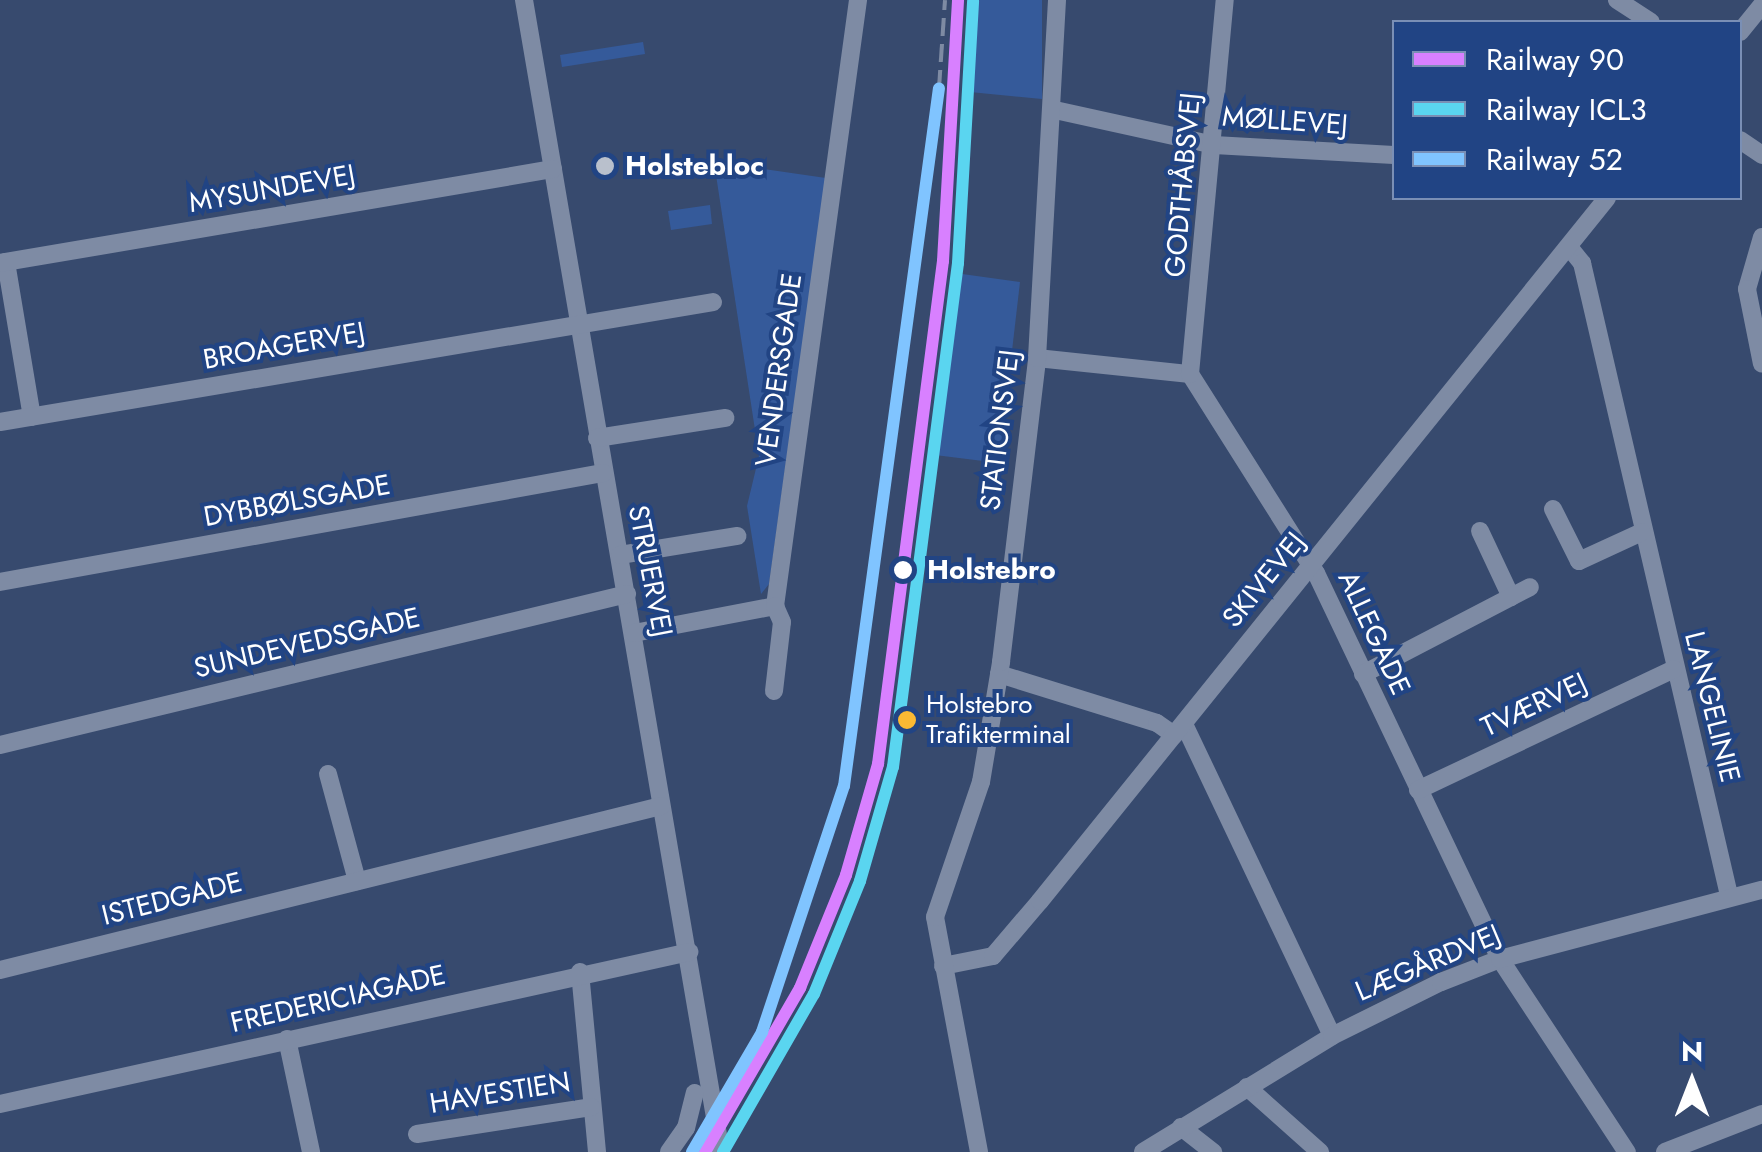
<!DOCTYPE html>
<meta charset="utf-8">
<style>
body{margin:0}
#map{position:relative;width:1762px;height:1152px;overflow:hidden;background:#374a6e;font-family:Jost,sans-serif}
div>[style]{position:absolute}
.green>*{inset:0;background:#355a9a}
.minor>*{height:18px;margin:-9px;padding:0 9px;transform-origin:9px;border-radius:9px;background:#7e8ba4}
.rail>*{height:4px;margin-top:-2px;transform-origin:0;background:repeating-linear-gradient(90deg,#7e8ba3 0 18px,transparent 0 26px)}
.rail-1>*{height:12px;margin:-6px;padding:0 6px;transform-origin:6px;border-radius:6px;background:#d880ff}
.rail-2>*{height:12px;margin:-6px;padding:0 6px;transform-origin:6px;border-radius:6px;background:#5ad5f0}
.rail-3>*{height:12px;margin:-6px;padding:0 6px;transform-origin:6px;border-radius:6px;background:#80c4ff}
.dots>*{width:28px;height:28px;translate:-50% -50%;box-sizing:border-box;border:5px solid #214484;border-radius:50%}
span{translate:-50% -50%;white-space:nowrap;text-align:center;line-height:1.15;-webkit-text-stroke:8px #214484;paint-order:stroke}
.bus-label{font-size:26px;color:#fff}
.left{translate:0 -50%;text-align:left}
.street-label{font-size:28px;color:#fff}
.poi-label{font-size:28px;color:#fff;font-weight:700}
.stop-label{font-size:28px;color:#fff;font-weight:700}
.legend{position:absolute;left:1392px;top:20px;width:350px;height:180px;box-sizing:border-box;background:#214484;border:2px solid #7a8fb5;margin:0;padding:12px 18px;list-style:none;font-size:30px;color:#fff}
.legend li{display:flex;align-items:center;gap:20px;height:50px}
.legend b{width:50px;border:2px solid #7a8fb5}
.north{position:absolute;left:1642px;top:1032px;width:100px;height:100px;-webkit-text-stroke:8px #214484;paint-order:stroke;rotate:0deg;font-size:28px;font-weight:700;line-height:40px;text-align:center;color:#fff}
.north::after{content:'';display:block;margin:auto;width:35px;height:45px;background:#fff;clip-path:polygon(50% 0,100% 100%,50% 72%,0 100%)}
</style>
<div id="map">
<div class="green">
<div style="clip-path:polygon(975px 0,1042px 0,1042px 99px,970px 92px)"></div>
<div style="clip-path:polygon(643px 42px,645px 54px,562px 67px,560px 55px)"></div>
<div style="clip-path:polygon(714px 162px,826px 178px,769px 584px,761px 594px,747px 506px,759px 456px)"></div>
<div style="clip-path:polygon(710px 205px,712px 224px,671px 230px,668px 211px)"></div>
<div style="clip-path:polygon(955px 273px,1020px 282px,999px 463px,935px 455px)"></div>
</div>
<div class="minor">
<div style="left:524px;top:0;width:1169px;rotate:80.3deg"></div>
<div style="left:1617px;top:0;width:40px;rotate:32.9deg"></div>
<div style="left:1740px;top:32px;width:35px;rotate:-51deg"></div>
<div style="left:1055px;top:110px;width:163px;rotate:12.4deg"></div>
<div style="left:1214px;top:145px;width:180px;rotate:3.2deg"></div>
<div style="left:1740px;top:140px;width:27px;rotate:34deg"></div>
<div style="left:1762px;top:237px;width:54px;rotate:106.1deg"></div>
<div style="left:1747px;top:289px;width:76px;rotate:78.7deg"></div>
<div style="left:1569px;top:247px;width:21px;rotate:51deg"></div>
<div style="left:1582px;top:263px;width:649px;rotate:76.91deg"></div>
<div style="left:6px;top:262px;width:157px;rotate:80.5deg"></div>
<div style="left:0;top:263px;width:561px;rotate:-9.65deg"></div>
<div style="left:1037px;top:358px;width:154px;rotate:6deg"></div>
<div style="left:1190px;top:374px;width:236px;rotate:57.7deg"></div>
<div style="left:1316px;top:573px;width:428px;rotate:64.5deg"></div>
<div style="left:1500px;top:959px;width:231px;rotate:56.7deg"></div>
<div style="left:1190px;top:374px;width:376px;rotate:-84.7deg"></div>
<div style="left:0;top:422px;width:723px;rotate:-9.55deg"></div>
<div style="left:597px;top:438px;width:130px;rotate:-8.9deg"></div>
<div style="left:1553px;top:509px;width:58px;rotate:63.4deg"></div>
<div style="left:1579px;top:561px;width:69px;rotate:-24.7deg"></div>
<div style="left:1480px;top:531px;width:73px;rotate:64.8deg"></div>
<div style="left:620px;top:555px;width:119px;rotate:-9.2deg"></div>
<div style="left:0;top:582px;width:613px;rotate:-10.25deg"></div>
<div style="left:634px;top:633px;width:144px;rotate:-10.8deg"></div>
<div style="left:775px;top:606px;width:612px;rotate:-82.2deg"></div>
<div style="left:999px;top:674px;width:165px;rotate:17.2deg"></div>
<div style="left:1157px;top:723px;width:21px;rotate:35deg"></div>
<div style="left:1363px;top:674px;width:188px;rotate:-27.5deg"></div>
<div style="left:774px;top:691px;width:69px;rotate:-83.4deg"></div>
<div style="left:782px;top:622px;width:17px;rotate:-114deg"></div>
<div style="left:1184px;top:724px;width:345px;rotate:64.6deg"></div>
<div style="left:0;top:745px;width:645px;rotate:-13.54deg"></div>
<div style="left:328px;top:774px;width:111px;rotate:74.8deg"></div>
<div style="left:1418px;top:790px;width:283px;rotate:-25.3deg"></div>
<div style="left:943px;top:966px;width:51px;rotate:-11.3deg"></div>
<div style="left:993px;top:956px;width:72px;rotate:-49.5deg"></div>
<div style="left:1040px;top:901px;width:903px;rotate:-51.11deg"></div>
<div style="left:0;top:970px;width:681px;rotate:-13.93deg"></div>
<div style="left:580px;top:972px;width:181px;rotate:84.6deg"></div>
<div style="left:287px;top:1039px;width:116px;rotate:78deg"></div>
<div style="left:1247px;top:1087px;width:98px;rotate:41.7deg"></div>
<div style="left:0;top:1104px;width:706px;rotate:-12.44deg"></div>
<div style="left:1181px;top:1127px;width:41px;rotate:38deg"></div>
<div style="left:417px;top:1134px;width:176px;rotate:-8.8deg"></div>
<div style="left:669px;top:1152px;width:29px;rotate:-55deg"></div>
<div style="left:686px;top:1128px;width:36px;rotate:-76deg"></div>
<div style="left:979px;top:1152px;width:239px;rotate:-100.6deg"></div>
<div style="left:935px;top:917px;width:143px;rotate:-71.2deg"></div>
<div style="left:981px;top:782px;width:122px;rotate:-80.5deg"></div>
<div style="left:1001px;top:662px;width:306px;rotate:-83.2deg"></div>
<div style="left:1037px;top:358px;width:359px;rotate:-86.8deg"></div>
<div style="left:1143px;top:1152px;width:222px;rotate:-31.5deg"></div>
<div style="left:1332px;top:1036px;width:122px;rotate:-26.4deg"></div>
<div style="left:1441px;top:982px;width:63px;rotate:-21.3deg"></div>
<div style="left:1500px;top:959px;width:271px;rotate:-14.8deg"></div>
<div style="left:1665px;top:1152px;width:104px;rotate:-21.4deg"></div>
</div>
<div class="rail">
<div style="left:939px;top:88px;width:88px;rotate:-86.1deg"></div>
</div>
<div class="rail-1">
<div style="left:705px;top:1152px;width:190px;rotate:-59.9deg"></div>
<div style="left:800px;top:988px;width:122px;rotate:-67.8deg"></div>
<div style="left:846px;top:875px;width:116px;rotate:-73.9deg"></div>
<div style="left:878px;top:764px;width:507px;rotate:-82.64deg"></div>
<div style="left:943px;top:261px;width:261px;rotate:-86.7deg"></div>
</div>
<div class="rail-2">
<div style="left:723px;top:1152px;width:182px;rotate:-60.1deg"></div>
<div style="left:814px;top:994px;width:122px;rotate:-67.8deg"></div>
<div style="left:860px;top:881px;width:119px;rotate:-73.9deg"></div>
<div style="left:893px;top:767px;width:508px;rotate:-82.65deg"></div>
<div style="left:958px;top:263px;width:262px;rotate:-86.7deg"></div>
</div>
<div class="rail-3">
<div style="left:692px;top:1152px;width:139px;rotate:-59.7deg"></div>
<div style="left:762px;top:1032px;width:259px;rotate:-71.6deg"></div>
<div style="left:844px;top:786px;width:704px;rotate:-82.25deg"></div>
</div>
<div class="dots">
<div style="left:605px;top:166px;background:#b9c0cc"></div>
<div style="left:903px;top:570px;background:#fff"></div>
<div style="left:907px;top:720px;background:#fab933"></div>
</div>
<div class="bus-label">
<span class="left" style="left:926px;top:720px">Holstebro<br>Trafikterminal</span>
</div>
<div class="street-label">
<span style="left:1285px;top:121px;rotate:4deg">MØLLEVEJ</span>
<span style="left:1183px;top:185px;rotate:-85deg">GODTHÅBSVEJ</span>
<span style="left:272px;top:189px;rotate:-10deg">MYSUNDEVEJ</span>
<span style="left:284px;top:346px;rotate:-10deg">BROAGERVEJ</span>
<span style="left:779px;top:370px;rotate:-82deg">VENDERSGADE</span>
<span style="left:1000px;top:430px;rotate:-83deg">STATIONSVEJ</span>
<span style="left:297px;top:501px;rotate:-10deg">DYBBØLSGADE</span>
<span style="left:650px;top:571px;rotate:79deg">STRUERVEJ</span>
<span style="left:1264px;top:580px;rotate:-51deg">SKIVEVEJ</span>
<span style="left:1374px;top:633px;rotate:65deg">ALLEGADE</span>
<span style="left:307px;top:643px;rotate:-13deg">SUNDEVEDSGADE</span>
<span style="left:1534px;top:705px;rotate:-25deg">TVÆRVEJ</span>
<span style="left:1712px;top:707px;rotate:76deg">LANGELINIE</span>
<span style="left:172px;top:899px;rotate:-14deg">ISTEDGADE</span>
<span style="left:1428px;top:963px;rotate:-23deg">LÆGÅRDVEJ</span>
<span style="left:338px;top:999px;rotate:-13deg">FREDERICIAGADE</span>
<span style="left:500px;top:1093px;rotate:-9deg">HAVESTIEN</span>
</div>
<div class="poi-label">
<span class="left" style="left:625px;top:166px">Holstebloc</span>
</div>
<div class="stop-label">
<span class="left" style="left:927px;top:570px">Holstebro</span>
</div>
<ul class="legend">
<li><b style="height:12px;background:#d880ff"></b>Railway 90</li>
<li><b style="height:12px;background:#5ad5f0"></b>Railway ICL3</li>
<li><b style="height:12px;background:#80c4ff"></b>Railway 52</li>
</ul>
<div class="north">N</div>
</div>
